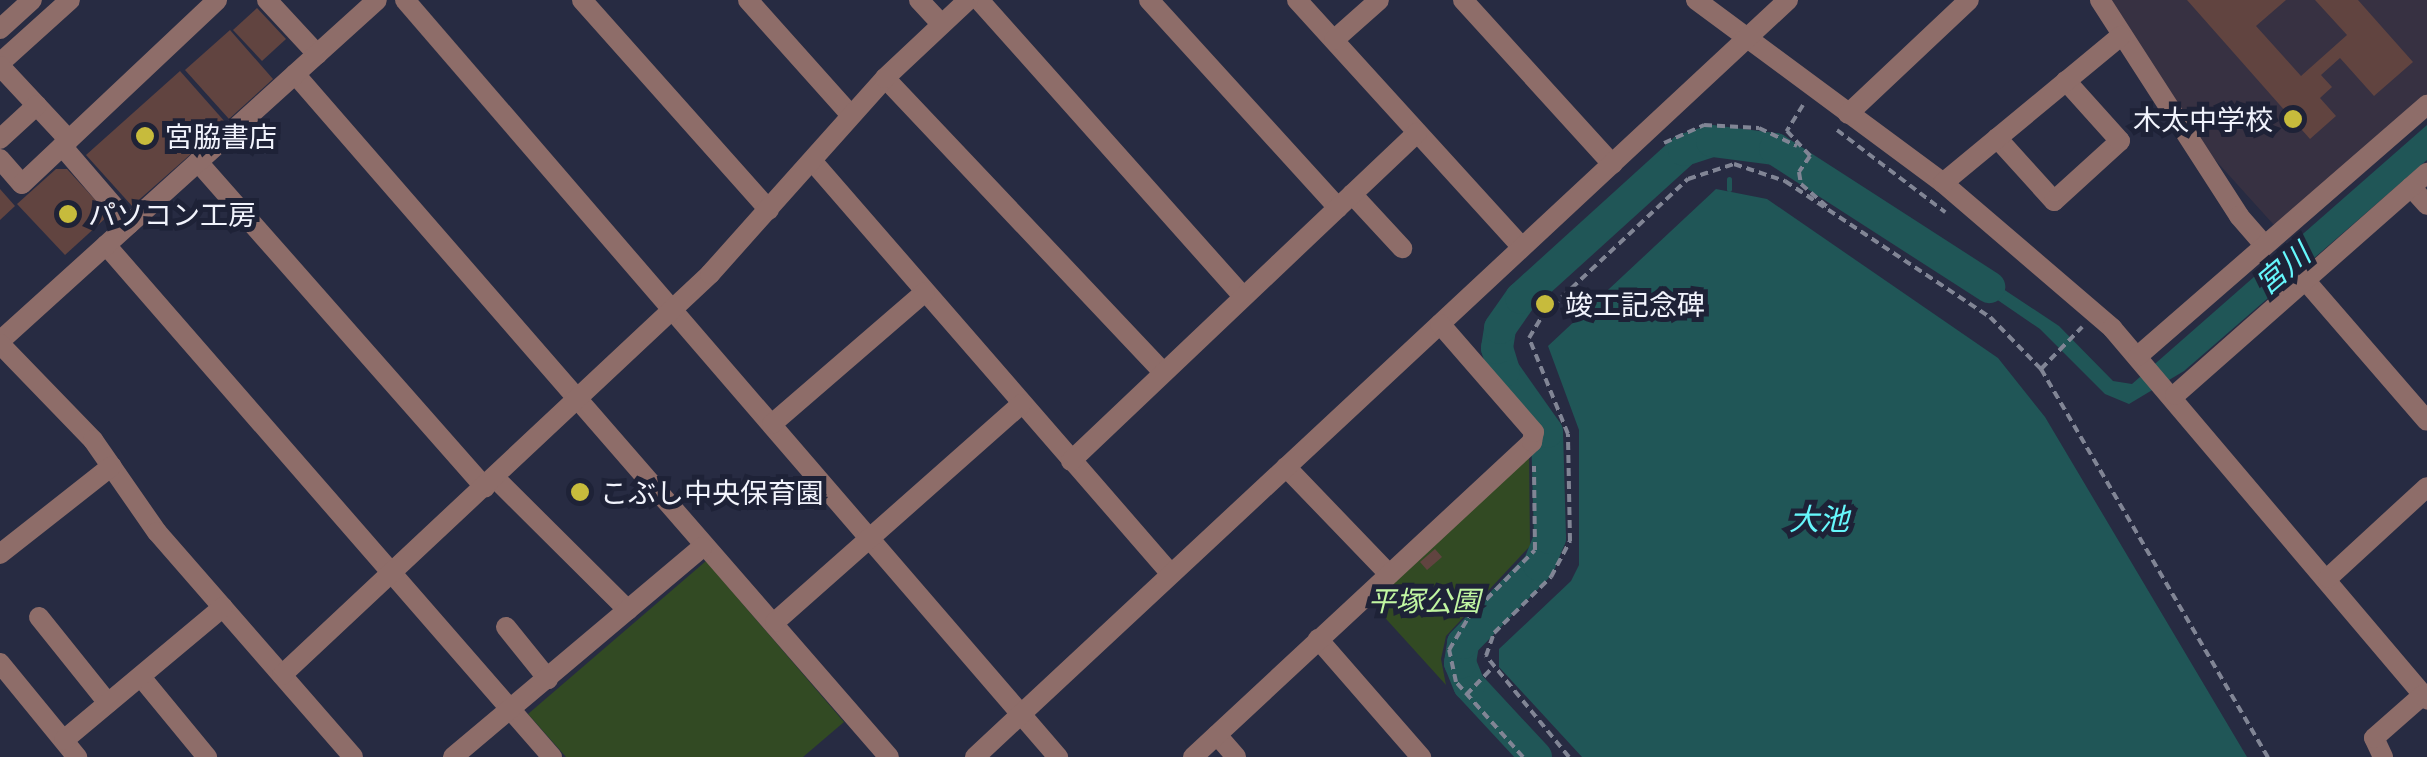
<!DOCTYPE html>
<meta charset="utf-8">
<style>
body{margin:0}
#map{position:relative;width:2427px;height:757px;overflow:hidden;background:#272b42;font-family:"Playfair Display","Noto Sans JP",serif}
div>[style]{position:absolute}
.education>*{inset:0;background:#373142}
.green>*{inset:0;background:#324a23}
.water>*{inset:0;background:#205657}
.stream>*{height:5px;margin:-2.5px;padding:0 2.5px;transform-origin:2.5px;border-radius:2.5px;background:#205657}
.river>*{height:32px;margin:-16px;padding:0 16px;transform-origin:16px;border-radius:16px;background:#205657}
.building>*{inset:0;background:#614440}
.path>*{height:4px;margin-top:-2px;transform-origin:0;background:repeating-linear-gradient(90deg,#818595 0 8px,transparent 0 13px)}
.minor>*{height:20px;margin:-10px;padding:0 10px;transform-origin:10px;border-radius:10px;background:#8e6d69}
.dots>*{width:28px;height:28px;translate:-50% -50%;box-sizing:border-box;border:5px solid #1e2237;border-radius:50%}
span{translate:-50% -50%;white-space:nowrap;text-align:center;line-height:1.15;-webkit-text-stroke:10px #1e2237;paint-order:stroke}
.poi-label{font-size:28px;color:#f1f3fc}
.right{translate:-100% -50%;text-align:right}
.left{translate:0 -50%;text-align:left}
.park-label{font-size:28px;color:#c1f6a2;font-style:italic}
.water-label{font-size:30px;color:#66f7fc;font-style:italic}
</style>
<div id="map">
<div class="education">
<div style="clip-path:polygon(2109px 0,2427px 0,2427px 96px,2281px 224px,2273px 224px,2199px 142px)"></div>
</div>
<div class="green">
<div style="clip-path:polygon(1529px 449px,1530px 546px,1446px 636px,1441px 659px,1446px 685px,1368px 599px)"></div>
<div style="clip-path:polygon(706px 561px,844px 722px,803px 757px,566px 757px,528px 714px)"></div>
</div>
<div class="water">
<div style="clip-path:polygon(2427px 125px,2427px 160px,2184px 371px,2129px 404px,2105px 394px,2040px 329px,1948px 266px,1955px 257px,2059px 326px,2113px 381px,2132px 384px)"></div>
<div style="clip-path:polygon(1716px 189px,1767px 199px,1998px 358px,2045px 417px,2247px 757px,1582px 757px,1499px 667px,1499px 649px,1571px 581px,1579px 565px,1579px 430px,1548px 346px)"></div>
</div>
<div class="stream">
<div style="left:1730px;top:153px;width:11px;rotate:-90deg"></div>
<div style="left:1729px;top:189px;width:10px;rotate:-90deg"></div>
</div>
<div class="river">
<div style="left:1536px;top:757px;width:98px;rotate:-132.9deg"></div>
<div style="left:1469px;top:685px;width:24px;rotate:-112deg"></div>
<div style="left:1460px;top:663px;width:20px;rotate:-81deg"></div>
<div style="left:1463px;top:643px;width:109px;rotate:-45.7deg"></div>
<div style="left:1539px;top:565px;width:29px;rotate:-68deg"></div>
<div style="left:1550px;top:538px;width:106px;rotate:-91.6deg"></div>
<div style="left:1547px;top:432px;width:75px;rotate:-125.2deg"></div>
<div style="left:1504px;top:371px;width:24px;rotate:-107deg"></div>
<div style="left:1497px;top:348px;width:20px;rotate:-81deg"></div>
<div style="left:1500px;top:328px;width:37px;rotate:-55deg"></div>
<div style="left:1521px;top:298px;width:220px;rotate:-42.2deg"></div>
<div style="left:1684px;top:150px;width:29px;rotate:-18deg"></div>
<div style="left:1712px;top:141px;width:64px;rotate:7.2deg"></div>
<div style="left:1775px;top:149px;width:255px;rotate:32.8deg"></div>
</div>
<div class="building">
<div style="clip-path:polygon(2187px 0,2286px 0,2256px 26px,2301px 76px,2347px 35px,2315px 0,2358px 0,2413px 62px,2374px 96px,2340px 58px,2321px 75px,2332px 87px,2320px 98px,2336px 116px,2310px 139px)"></div>
<div style="clip-path:polygon(257px 8px,286px 39px,262px 61px,233px 30px)"></div>
<div style="clip-path:polygon(230px 30px,273px 79px,229px 119px,185px 70px)"></div>
<div style="clip-path:polygon(180px 71px,226px 123px,132px 206px,86px 155px)"></div>
<div style="clip-path:polygon(56px 169px,67px 169px,109px 215px,65px 255px,17px 204px)"></div>
<div style="clip-path:polygon(0 189px,15px 206px,0 220px)"></div>
<div style="clip-path:polygon(1435px 549px,1442px 557px,1427px 570px,1420px 562px)"></div>
</div>
<div class="path">
<div style="left:1803px;top:105px;width:31px;rotate:122deg"></div>
<div style="left:1787px;top:131px;width:34px;rotate:47deg"></div>
<div style="left:1810px;top:156px;width:19px;rotate:125deg"></div>
<div style="left:1799px;top:172px;width:12px;rotate:81deg"></div>
<div style="left:1801px;top:184px;width:35px;rotate:41deg"></div>
<div style="left:1837px;top:130px;width:136px;rotate:37.2deg"></div>
<div style="left:1664px;top:143px;width:44px;rotate:-24.2deg"></div>
<div style="left:1704px;top:125px;width:55px;rotate:3.1deg"></div>
<div style="left:1759px;top:128px;width:42px;rotate:25.3deg"></div>
<div style="left:2041px;top:369px;width:59px;rotate:-45.7deg"></div>
<div style="left:1466px;top:695px;width:36px;rotate:-46deg"></div>
<div style="left:1523px;top:757px;width:101px;rotate:-131.8deg"></div>
<div style="left:1456px;top:682px;width:33px;rotate:-102deg"></div>
<div style="left:1449px;top:650px;width:37px;rotate:-59deg"></div>
<div style="left:1468px;top:618px;width:95px;rotate:-45.4deg"></div>
<div style="left:1535px;top:550px;width:84px;rotate:-90.7deg"></div>
<div style="left:1569px;top:757px;width:131px;rotate:-129.4deg"></div>
<div style="left:1486px;top:656px;width:24px;rotate:-71deg"></div>
<div style="left:1494px;top:633px;width:80px;rotate:-44.5deg"></div>
<div style="left:1551px;top:577px;width:41px;rotate:-62.2deg"></div>
<div style="left:1570px;top:541px;width:107px;rotate:-91.1deg"></div>
<div style="left:1568px;top:434px;width:104px;rotate:-112.1deg"></div>
<div style="left:1529px;top:338px;width:27px;rotate:-59deg"></div>
<div style="left:1543px;top:315px;width:199px;rotate:-43.2deg"></div>
<div style="left:1688px;top:179px;width:48px;rotate:-18.1deg"></div>
<div style="left:1734px;top:164px;width:54px;rotate:18.4deg"></div>
<div style="left:1785px;top:181px;width:246px;rotate:33.6deg"></div>
<div style="left:1990px;top:317px;width:73px;rotate:45.6deg"></div>
<div style="left:2041px;top:369px;width:450px;rotate:59.7deg"></div>
</div>
<div class="minor">
<div style="left:267px;top:0;width:74px;rotate:47.2deg"></div>
<div style="left:405px;top:0;width:1000px;rotate:49.22deg"></div>
<div style="left:582px;top:0;width:281px;rotate:48.3deg"></div>
<div style="left:748px;top:0;width:154px;rotate:48.2deg"></div>
<div style="left:919px;top:0;width:33px;rotate:47deg"></div>
<div style="left:979px;top:0;width:397px;rotate:48.3deg"></div>
<div style="left:1149px;top:0;width:281px;rotate:47.7deg"></div>
<div style="left:1297px;top:0;width:334px;rotate:47.7deg"></div>
<div style="left:1463px;top:0;width:222px;rotate:47.7deg"></div>
<div style="left:1696px;top:0;width:307px;rotate:36.5deg"></div>
<div style="left:1943px;top:183px;width:223px;rotate:40.6deg"></div>
<div style="left:2112px;top:328px;width:487px;rotate:49.7deg"></div>
<div style="left:2100px;top:0;width:257px;rotate:57.2deg"></div>
<div style="left:2239px;top:216px;width:38px;rotate:49deg"></div>
<div style="left:0;top:29px;width:43px;rotate:-42.2deg"></div>
<div style="left:1334px;top:40px;width:60px;rotate:-41.6deg"></div>
<div style="left:0;top:63px;width:94px;rotate:-42deg"></div>
<div style="left:0;top:66px;width:101px;rotate:47deg"></div>
<div style="left:295px;top:74px;width:905px;rotate:48.99deg"></div>
<div style="left:885px;top:78px;width:405px;rotate:46.6deg"></div>
<div style="left:1848px;top:114px;width:166px;rotate:-43.3deg"></div>
<div style="left:1997px;top:138px;width:85px;rotate:47.9deg"></div>
<div style="left:2054px;top:201px;width:89px;rotate:-42.3deg"></div>
<div style="left:2120px;top:141px;width:81px;rotate:-132deg"></div>
<div style="left:0;top:139px;width:50px;rotate:-42.6deg"></div>
<div style="left:62px;top:146px;width:103px;rotate:49.3deg"></div>
<div style="left:0;top:159px;width:33px;rotate:49deg"></div>
<div style="left:22px;top:184px;width:268px;rotate:-43.3deg"></div>
<div style="left:198px;top:162px;width:434px;rotate:48.6deg"></div>
<div style="left:814px;top:163px;width:544px;rotate:49.02deg"></div>
<div style="left:1943px;top:183px;width:231px;rotate:-39.6deg"></div>
<div style="left:2411px;top:187px;width:24px;rotate:48deg"></div>
<div style="left:1352px;top:194px;width:74px;rotate:47.2deg"></div>
<div style="left:106px;top:245px;width:679px;rotate:48.94deg"></div>
<div style="left:2305px;top:280px;width:186px;rotate:49.1deg"></div>
<div style="left:0;top:341px;width:508px;rotate:-42.13deg"></div>
<div style="left:0;top:344px;width:134px;rotate:45.9deg"></div>
<div style="left:93px;top:440px;width:112px;rotate:55.2deg"></div>
<div style="left:157px;top:532px;width:298px;rotate:48.9deg"></div>
<div style="left:2138px;top:356px;width:383px;rotate:-41deg"></div>
<div style="left:2175px;top:395px;width:336px;rotate:-41.4deg"></div>
<div style="left:772px;top:424px;width:202px;rotate:-40.8deg"></div>
<div style="left:1071px;top:461px;width:477px;rotate:-43.5deg"></div>
<div style="left:1286px;top:467px;width:149px;rotate:46.1deg"></div>
<div style="left:496px;top:479px;width:186px;rotate:44.8deg"></div>
<div style="left:0;top:554px;width:142px;rotate:-38.2deg"></div>
<div style="left:2328px;top:578px;width:134px;rotate:-42.6deg"></div>
<div style="left:39px;top:617px;width:110px;rotate:51.3deg"></div>
<div style="left:775px;top:622px;width:329px;rotate:-41.5deg"></div>
<div style="left:506px;top:627px;width:67px;rotate:51.1deg"></div>
<div style="left:1318px;top:639px;width:157px;rotate:48.9deg"></div>
<div style="left:0;top:663px;width:122px;rotate:50.7deg"></div>
<div style="left:282px;top:675px;width:587px;rotate:-43.13deg"></div>
<div style="left:710px;top:274px;width:263px;rotate:-48.2deg"></div>
<div style="left:885px;top:78px;width:114px;rotate:-43.2deg"></div>
<div style="left:141px;top:677px;width:104px;rotate:50.5deg"></div>
<div style="left:1217px;top:735px;width:29px;rotate:49deg"></div>
<div style="left:64px;top:740px;width:207px;rotate:-39.9deg"></div>
<div style="left:453px;top:757px;width:326px;rotate:-40.1deg"></div>
<div style="left:975px;top:757px;width:1111px;rotate:-42.96deg"></div>
<div style="left:1193px;top:757px;width:463px;rotate:-42.9deg"></div>
<div style="left:1532px;top:442px;width:10px;rotate:-79deg"></div>
<div style="left:1534px;top:432px;width:143px;rotate:-131deg"></div>
<div style="left:2383px;top:757px;width:21px;rotate:-115deg"></div>
<div style="left:2374px;top:738px;width:65px;rotate:-41.3deg"></div>
</div>
<div class="dots">
<div style="left:2293px;top:119px;background:#c7bb3c"></div>
<div style="left:145px;top:136px;background:#c7bb3c"></div>
<div style="left:68px;top:214px;background:#c7bb3c"></div>
<div style="left:1545px;top:304px;background:#c7bb3c"></div>
<div style="left:580px;top:492px;background:#c7bb3c"></div>
</div>
<div class="poi-label">
<span class="right" style="left:2273px;top:119px">木太中学校</span>
<span class="left" style="left:165px;top:136px">宮脇書店</span>
<span class="left" style="left:88px;top:214px">パソコン工房</span>
<span class="left" style="left:1565px;top:304px">竣工記念碑</span>
<span class="left" style="left:600px;top:492px">こぶし中央保育園</span>
</div>
<div class="park-label">
<span style="left:1424px;top:600px">平塚公園</span>
</div>
<div class="water-label">
<span style="left:2282px;top:268px;rotate:-40deg">宮川</span>
<span style="left:1819px;top:518px">大池</span>
</div>
</div>
